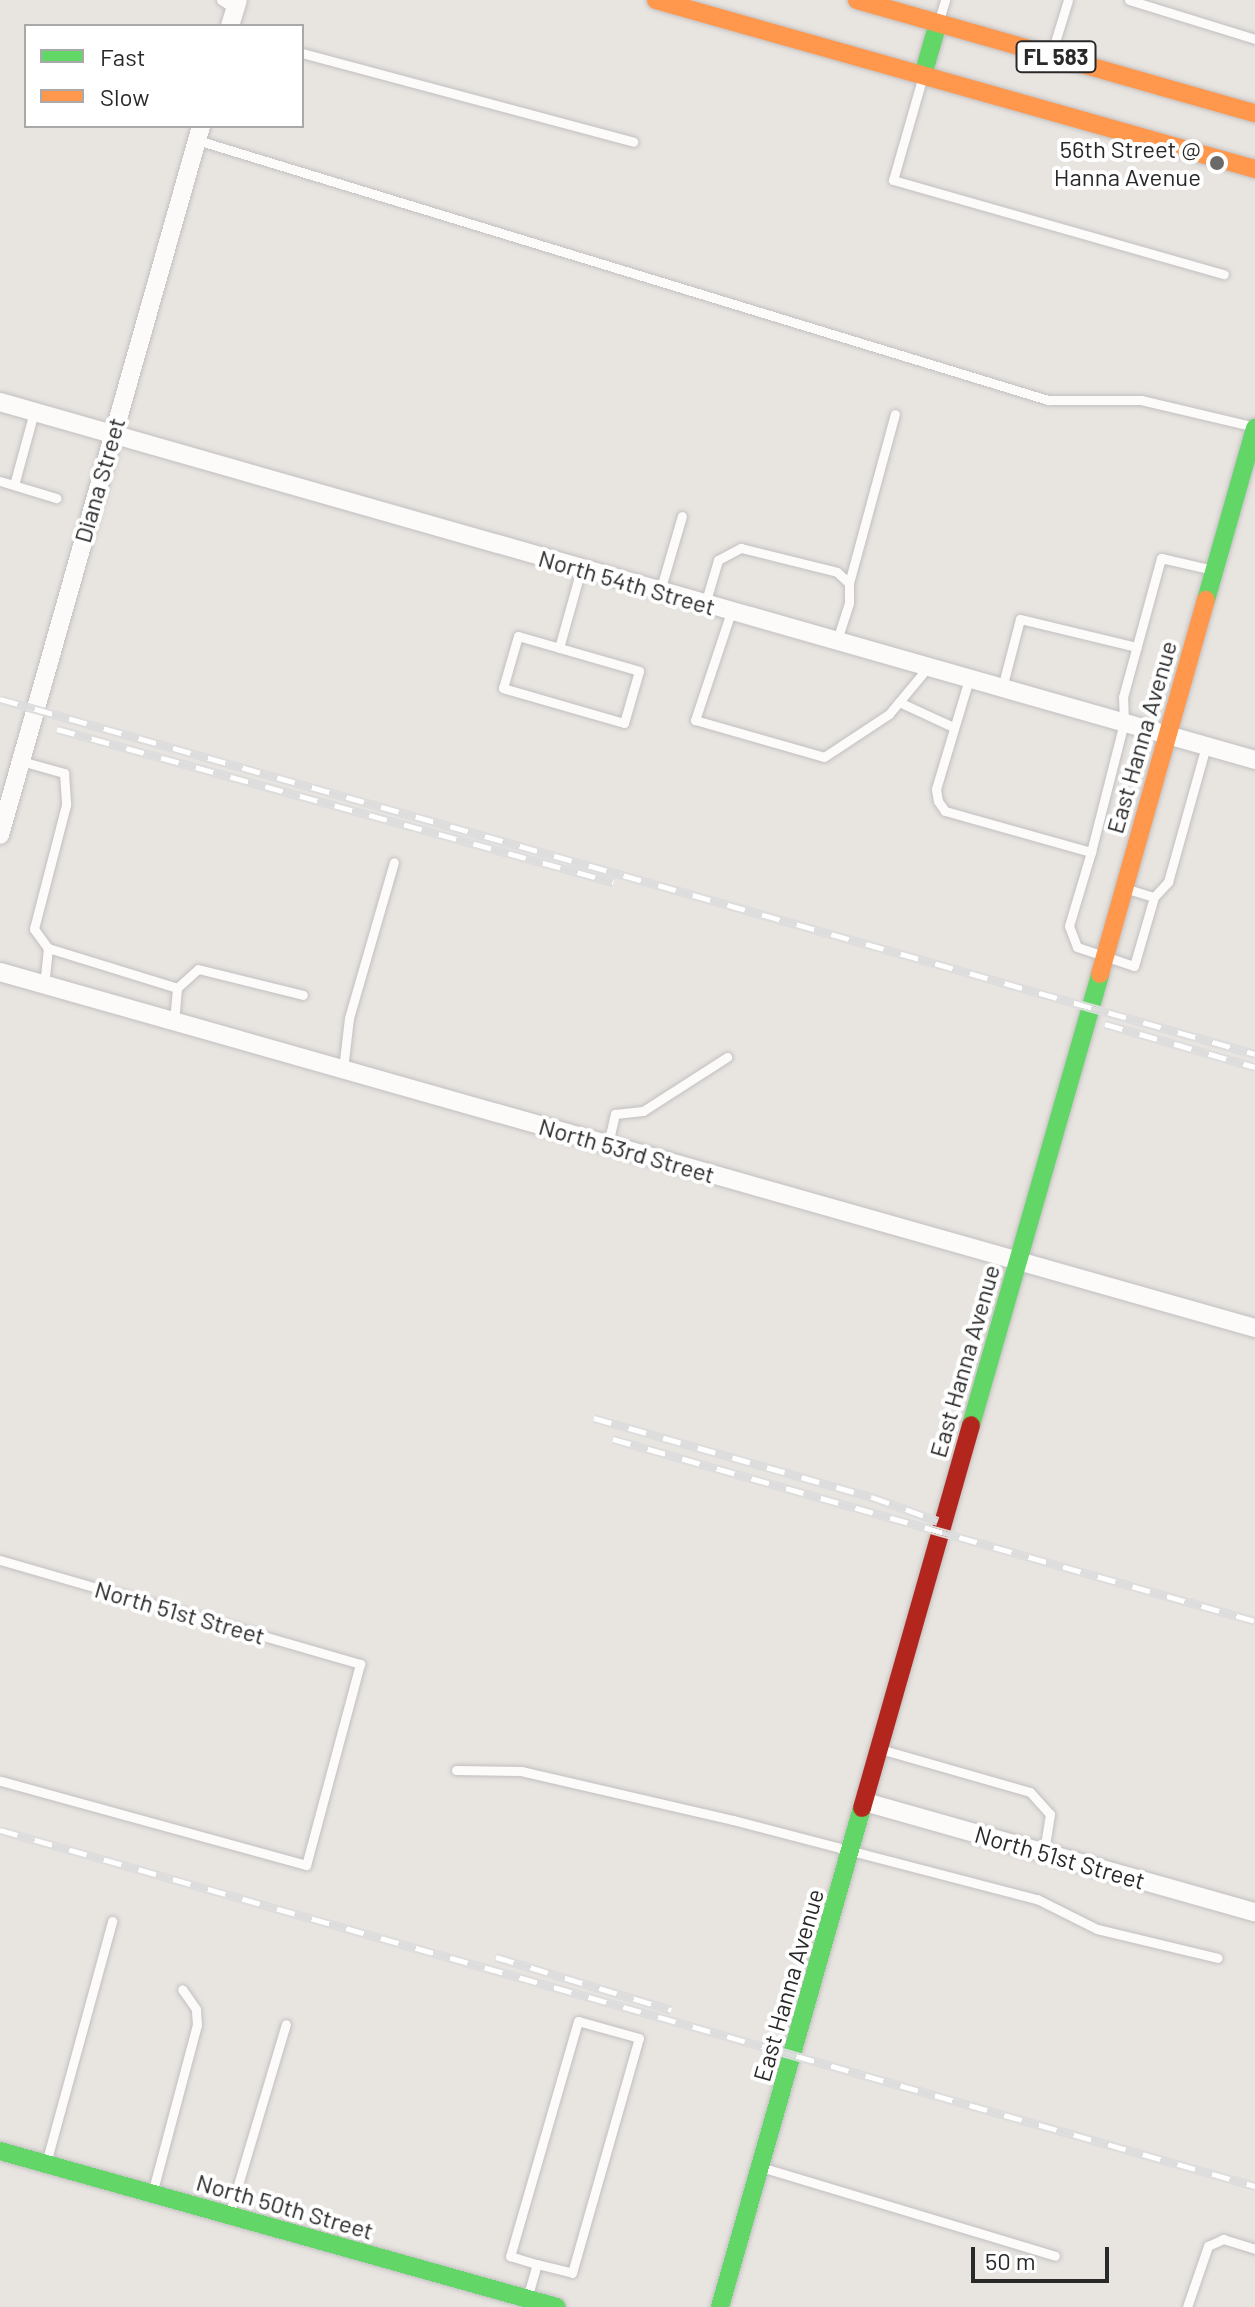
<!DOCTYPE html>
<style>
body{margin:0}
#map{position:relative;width:1255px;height:2307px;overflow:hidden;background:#e8e4e0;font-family:Barlow,sans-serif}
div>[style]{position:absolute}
.roads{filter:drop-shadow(0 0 2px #c1c0c1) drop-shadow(0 0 2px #c1c0c1)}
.lane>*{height:9px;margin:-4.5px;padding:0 4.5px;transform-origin:4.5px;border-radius:4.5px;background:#fcfbfa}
.street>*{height:18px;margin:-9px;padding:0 9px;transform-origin:9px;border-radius:9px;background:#fcfbfa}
.fast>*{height:18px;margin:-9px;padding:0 9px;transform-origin:9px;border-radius:9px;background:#63d668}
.slow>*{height:18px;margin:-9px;padding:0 9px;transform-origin:9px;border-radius:9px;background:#ff974d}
.jam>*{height:18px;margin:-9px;padding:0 9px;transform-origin:9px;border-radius:9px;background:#b3261e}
.rail>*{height:9px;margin-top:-4.5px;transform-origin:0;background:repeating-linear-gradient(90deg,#fff 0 18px,#deddde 0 36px);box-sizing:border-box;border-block:2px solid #deddde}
.dots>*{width:22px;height:22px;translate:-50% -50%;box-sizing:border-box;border:4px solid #fff;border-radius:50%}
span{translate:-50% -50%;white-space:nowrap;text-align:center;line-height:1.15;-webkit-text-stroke:8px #fff;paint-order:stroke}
.shield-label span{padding:2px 6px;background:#fff;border:2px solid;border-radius:6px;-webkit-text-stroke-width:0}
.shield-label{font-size:22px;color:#292929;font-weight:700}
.poi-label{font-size:24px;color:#292929}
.right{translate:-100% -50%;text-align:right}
.street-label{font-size:24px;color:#292929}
.legend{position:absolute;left:24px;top:24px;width:280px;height:104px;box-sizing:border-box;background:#fff;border:2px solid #a9a9a9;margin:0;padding:10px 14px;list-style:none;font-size:24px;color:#292929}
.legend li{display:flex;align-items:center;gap:16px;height:40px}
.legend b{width:40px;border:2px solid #a9a9a9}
.scale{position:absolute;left:971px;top:2247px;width:138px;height:36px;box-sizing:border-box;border:4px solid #292929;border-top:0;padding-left:10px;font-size:24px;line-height:28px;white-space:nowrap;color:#292929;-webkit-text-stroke:6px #fff;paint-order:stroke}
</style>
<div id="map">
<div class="roads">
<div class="lane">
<div style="left:221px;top:0;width:17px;rotate:33deg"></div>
<div style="left:1129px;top:0;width:132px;rotate:17.2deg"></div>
<div style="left:939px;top:20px;width:21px;rotate:-73deg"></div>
<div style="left:1052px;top:52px;width:54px;rotate:-72.9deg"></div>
<div style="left:302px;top:53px;width:343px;rotate:15deg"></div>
<div style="left:922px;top:79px;width:105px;rotate:106deg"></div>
<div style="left:893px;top:180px;width:344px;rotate:15.9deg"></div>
<div style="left:197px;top:140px;width:890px;rotate:16.99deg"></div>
<div style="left:1048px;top:400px;width:93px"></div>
<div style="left:1141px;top:400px;width:117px;rotate:13.3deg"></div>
<div style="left:0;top:481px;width:59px;rotate:16.9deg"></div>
<div style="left:14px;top:485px;width:76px;rotate:-74.7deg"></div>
<div style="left:849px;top:583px;width:175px;rotate:-74.8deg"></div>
<div style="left:660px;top:591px;width:78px;rotate:-73.7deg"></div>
<div style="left:705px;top:604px;width:46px;rotate:-73.5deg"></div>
<div style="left:718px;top:560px;width:26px;rotate:-28deg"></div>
<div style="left:741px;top:548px;width:99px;rotate:14deg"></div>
<div style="left:837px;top:572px;width:16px;rotate:43deg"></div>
<div style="left:849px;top:583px;width:20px;rotate:90deg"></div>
<div style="left:849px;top:603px;width:40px;rotate:108deg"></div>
<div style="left:731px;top:612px;width:114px;rotate:108.4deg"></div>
<div style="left:695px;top:720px;width:134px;rotate:16deg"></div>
<div style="left:824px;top:757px;width:78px;rotate:-33.5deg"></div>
<div style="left:889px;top:714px;width:61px;rotate:-50.3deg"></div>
<div style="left:518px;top:636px;width:126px;rotate:16.1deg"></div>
<div style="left:639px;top:671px;width:54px;rotate:106.1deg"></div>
<div style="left:624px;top:723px;width:126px;rotate:-163.9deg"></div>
<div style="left:503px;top:688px;width:54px;rotate:-73.9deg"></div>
<div style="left:559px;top:648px;width:82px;rotate:-74.4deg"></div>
<div style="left:969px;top:679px;width:115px;rotate:106.7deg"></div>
<div style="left:936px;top:789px;width:12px;rotate:81deg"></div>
<div style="left:938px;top:801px;width:12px;rotate:55deg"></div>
<div style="left:945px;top:811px;width:152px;rotate:15.7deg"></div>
<div style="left:1091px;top:852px;width:133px;rotate:-75.7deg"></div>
<div style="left:1124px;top:723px;width:26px;rotate:-92deg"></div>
<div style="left:1123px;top:697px;width:144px;rotate:-74.7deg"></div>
<div style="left:1161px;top:558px;width:53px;rotate:13deg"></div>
<div style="left:1002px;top:688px;width:71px;rotate:-75.4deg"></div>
<div style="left:1020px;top:619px;width:120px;rotate:13.5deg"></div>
<div style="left:899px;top:702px;width:60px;rotate:24.8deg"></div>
<div style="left:21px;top:761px;width:45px;rotate:15.6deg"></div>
<div style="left:64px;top:773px;width:32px;rotate:86deg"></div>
<div style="left:66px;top:805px;width:128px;rotate:104.5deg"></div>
<div style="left:34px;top:929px;width:24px;rotate:54deg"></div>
<div style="left:48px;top:948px;width:36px;rotate:96deg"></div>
<div style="left:1091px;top:852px;width:77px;rotate:106.6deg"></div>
<div style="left:1069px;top:926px;width:22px;rotate:69deg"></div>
<div style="left:1077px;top:947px;width:60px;rotate:18.4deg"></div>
<div style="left:1134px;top:966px;width:72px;rotate:-73.8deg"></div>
<div style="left:1124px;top:888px;width:31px;rotate:17deg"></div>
<div style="left:1154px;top:897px;width:21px;rotate:-47deg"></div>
<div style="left:1168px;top:882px;width:141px;rotate:-74.4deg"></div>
<div style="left:48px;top:948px;width:135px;rotate:17.2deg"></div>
<div style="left:177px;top:988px;width:33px;rotate:95deg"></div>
<div style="left:177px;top:988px;width:28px;rotate:-42deg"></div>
<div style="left:198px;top:969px;width:108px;rotate:13.9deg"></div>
<div style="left:343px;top:1069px;width:51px;rotate:-83.3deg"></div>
<div style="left:349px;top:1018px;width:162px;rotate:-73.9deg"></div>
<div style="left:608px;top:1144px;width:31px;rotate:-77deg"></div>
<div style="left:615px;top:1114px;width:28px;rotate:-6deg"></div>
<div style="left:643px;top:1111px;width:100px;rotate:-32.7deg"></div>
<div style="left:0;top:1560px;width:375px;rotate:16.1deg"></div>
<div style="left:360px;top:1664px;width:208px;rotate:105deg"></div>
<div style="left:306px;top:1865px;width:317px;rotate:-164.6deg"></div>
<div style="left:880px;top:1749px;width:156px;rotate:16deg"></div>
<div style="left:1030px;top:1792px;width:30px;rotate:48deg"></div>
<div style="left:1050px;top:1814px;width:38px;rotate:99deg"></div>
<div style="left:456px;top:1770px;width:65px;rotate:0.9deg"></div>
<div style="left:521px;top:1771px;width:218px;rotate:13deg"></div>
<div style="left:733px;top:1820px;width:314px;rotate:14.6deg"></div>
<div style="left:1037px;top:1899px;width:67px;rotate:26.6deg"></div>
<div style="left:1097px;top:1929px;width:124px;rotate:13.5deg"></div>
<div style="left:46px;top:2163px;width:251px;rotate:-74.7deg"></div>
<div style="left:761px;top:2167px;width:307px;rotate:16.8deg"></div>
<div style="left:153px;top:2190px;width:171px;rotate:-75.1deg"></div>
<div style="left:197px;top:2025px;width:16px;rotate:-94deg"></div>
<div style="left:196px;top:2009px;width:24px;rotate:-125deg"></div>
<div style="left:229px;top:2215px;width:199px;rotate:-73.4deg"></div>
<div style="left:528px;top:2295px;width:32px;rotate:-74deg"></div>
<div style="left:537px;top:2264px;width:36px;rotate:14deg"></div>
<div style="left:572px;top:2273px;width:244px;rotate:-74.1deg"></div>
<div style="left:639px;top:2038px;width:63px;rotate:-164.4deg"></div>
<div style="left:578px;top:2021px;width:245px;rotate:106.1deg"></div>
<div style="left:510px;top:2256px;width:28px;rotate:17deg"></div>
<div style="left:1187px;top:2307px;width:65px;rotate:-71deg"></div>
<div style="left:1208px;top:2246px;width:17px;rotate:-25deg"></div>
<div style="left:1223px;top:2239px;width:34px;rotate:17deg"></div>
</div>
<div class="street">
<div style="left:230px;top:26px;width:27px;rotate:-73deg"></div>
<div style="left:0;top:402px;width:1305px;rotate:15.92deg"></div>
<div style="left:0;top:835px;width:737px;rotate:-74.17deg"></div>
<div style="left:0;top:972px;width:1305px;rotate:15.84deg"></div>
<div style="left:865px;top:1802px;width:405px;rotate:15.8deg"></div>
</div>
<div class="fast">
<div style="left:923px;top:75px;width:54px;rotate:-73.9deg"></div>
<div style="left:1206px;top:600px;width:179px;rotate:-74.1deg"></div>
<div style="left:971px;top:1425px;width:469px;rotate:-74deg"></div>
<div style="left:0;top:2151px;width:578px;rotate:15.65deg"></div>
<div style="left:720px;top:2307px;width:519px;rotate:-74.12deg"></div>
</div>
<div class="slow">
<div style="left:656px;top:0;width:622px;rotate:15.76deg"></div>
<div style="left:857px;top:0;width:414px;rotate:15.9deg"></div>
<div style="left:1100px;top:974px;width:389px;rotate:-74.2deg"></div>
</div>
<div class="jam">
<div style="left:862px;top:1808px;width:398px;rotate:-74.1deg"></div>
</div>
</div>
<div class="rail">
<div style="left:0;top:699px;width:1304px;rotate:15.79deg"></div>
<div style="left:57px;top:729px;width:577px;rotate:15.39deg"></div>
<div style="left:1105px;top:1024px;width:156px;rotate:16deg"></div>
<div style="left:594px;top:1418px;width:289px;rotate:15.9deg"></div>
<div style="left:872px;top:1497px;width:70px;rotate:20deg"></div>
<div style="left:613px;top:1439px;width:667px;rotate:15.83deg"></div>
<div style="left:0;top:1830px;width:1305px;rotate:15.84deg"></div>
<div style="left:496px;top:1957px;width:183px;rotate:16.8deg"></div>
</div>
<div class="dots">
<div style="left:1217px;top:163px;background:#6c6a69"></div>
</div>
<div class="shield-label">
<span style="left:1056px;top:57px">FL 583</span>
</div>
<div class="poi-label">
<span class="right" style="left:1201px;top:163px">56th Street @<br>Hanna Avenue</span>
</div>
<div class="street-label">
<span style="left:99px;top:480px;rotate:-74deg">Diana Street</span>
<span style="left:627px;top:582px;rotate:16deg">North 54th Street</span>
<span style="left:1141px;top:737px;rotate:-74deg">East Hanna Avenue</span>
<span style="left:627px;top:1150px;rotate:16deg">North 53rd Street</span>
<span style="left:964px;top:1361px;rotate:-74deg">East Hanna Avenue</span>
<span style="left:180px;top:1612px;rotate:16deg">North 51st Street</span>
<span style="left:1060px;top:1857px;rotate:16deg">North 51st Street</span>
<span style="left:788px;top:1985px;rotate:-74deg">East Hanna Avenue</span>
<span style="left:285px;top:2206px;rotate:16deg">North 50th Street</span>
</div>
<ul class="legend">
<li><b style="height:10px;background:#63d668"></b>Fast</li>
<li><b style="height:10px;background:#ff974d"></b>Slow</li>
</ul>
<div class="scale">50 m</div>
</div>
